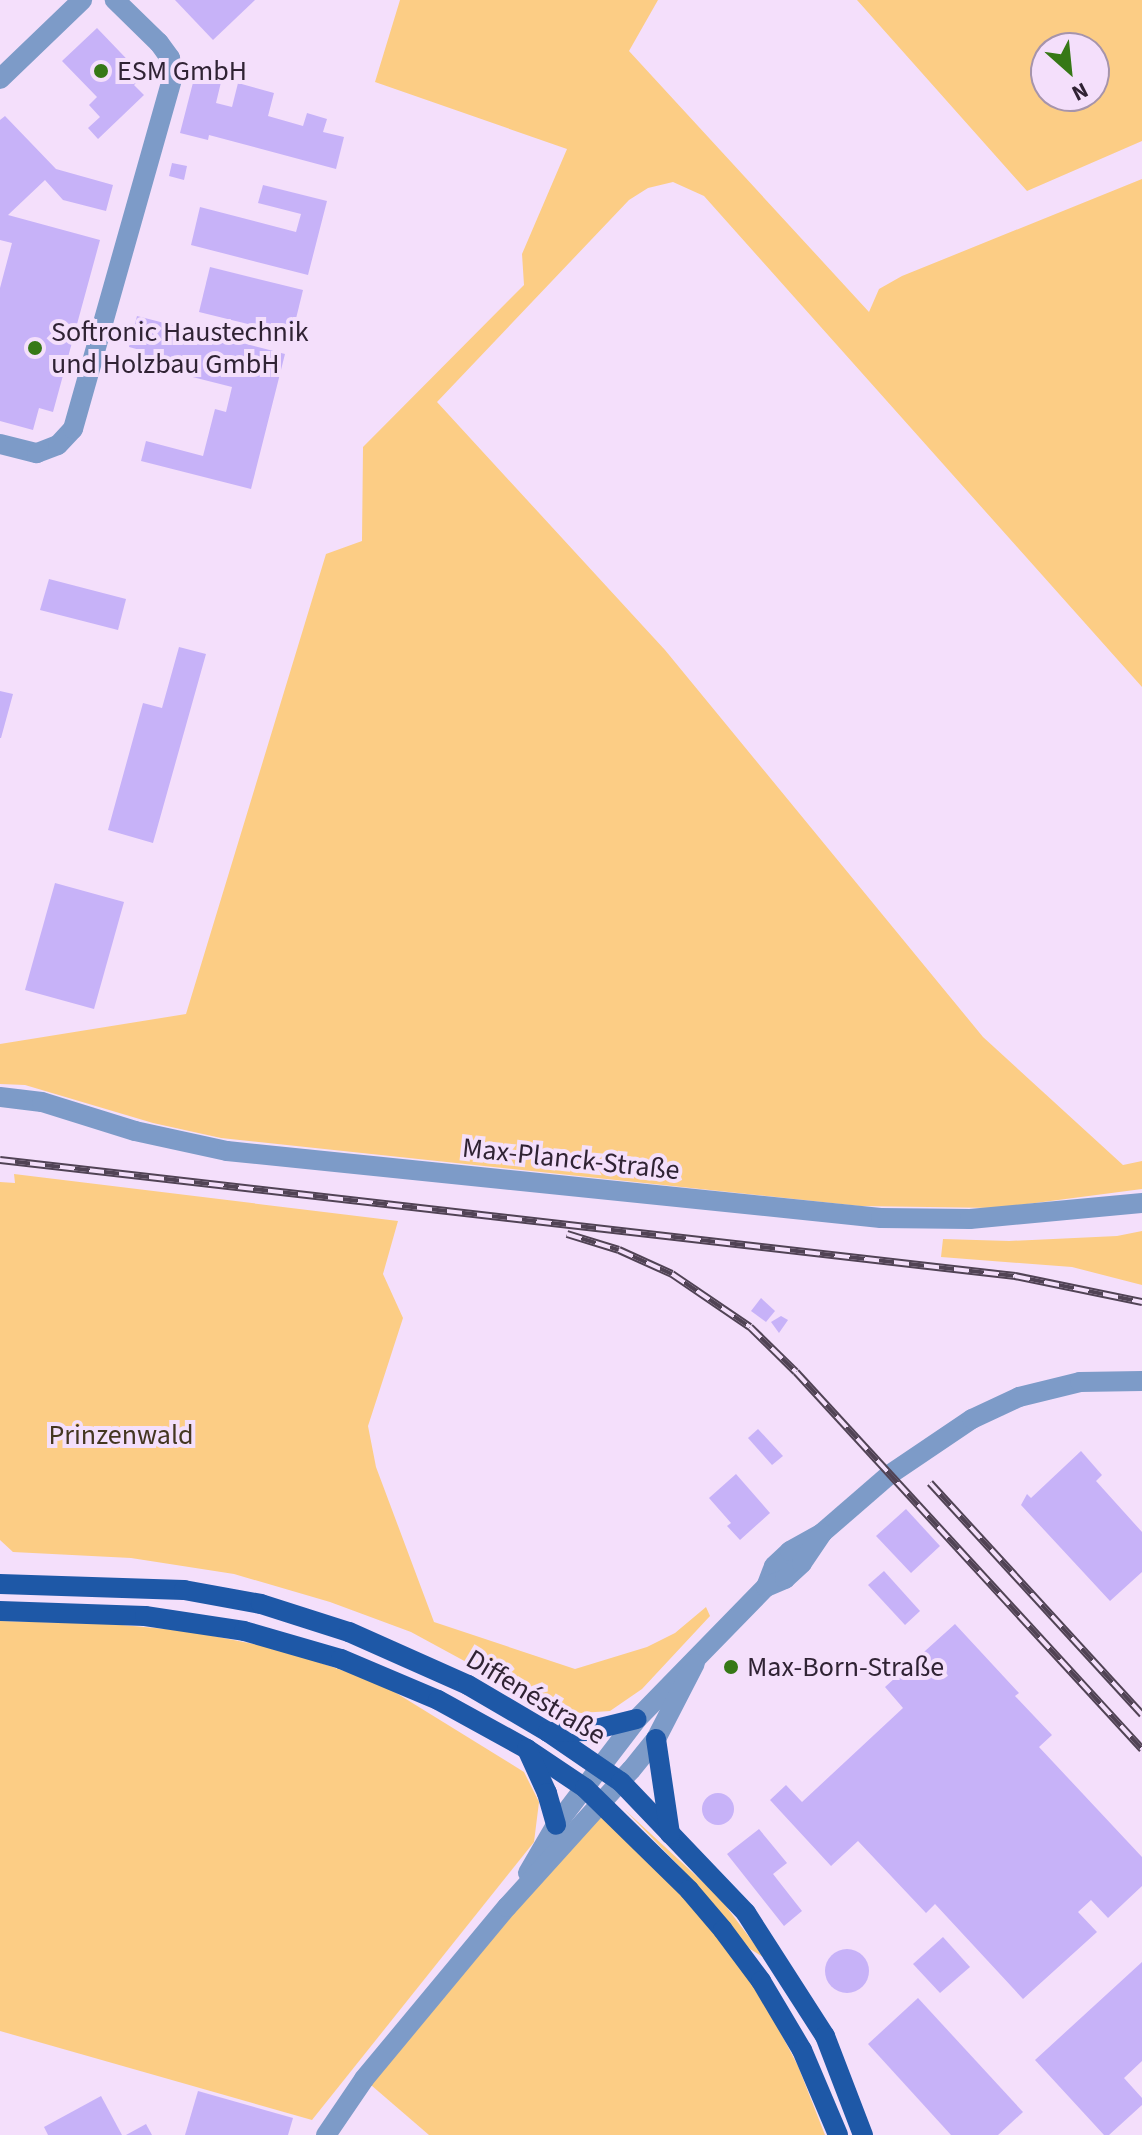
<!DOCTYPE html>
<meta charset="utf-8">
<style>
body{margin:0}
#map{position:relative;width:1142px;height:2135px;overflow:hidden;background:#f4dffb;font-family:"Source Sans 3",sans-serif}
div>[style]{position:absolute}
.green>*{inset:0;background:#fccd85}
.building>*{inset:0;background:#c7b2f8}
.round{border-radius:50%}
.minor>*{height:20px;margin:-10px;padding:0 10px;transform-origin:10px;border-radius:10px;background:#7d9bc8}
.major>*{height:20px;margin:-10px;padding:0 10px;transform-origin:10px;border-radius:10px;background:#1e58a7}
.rail>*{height:8px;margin-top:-4px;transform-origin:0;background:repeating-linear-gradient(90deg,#f4dffb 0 15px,#514355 0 30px);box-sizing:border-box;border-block:2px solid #514355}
.dots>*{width:22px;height:22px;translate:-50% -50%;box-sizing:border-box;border:4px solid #f4dffb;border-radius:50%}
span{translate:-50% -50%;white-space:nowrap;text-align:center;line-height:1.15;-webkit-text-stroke:8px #f4dffb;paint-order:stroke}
.poi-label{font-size:28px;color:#302334}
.left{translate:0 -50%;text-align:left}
.street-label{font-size:28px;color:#302334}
.park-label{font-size:28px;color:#443621}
.north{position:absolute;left:1030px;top:32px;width:80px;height:80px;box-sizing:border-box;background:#f4dffb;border:2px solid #a694ab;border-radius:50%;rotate:153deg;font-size:22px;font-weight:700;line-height:32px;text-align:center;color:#302334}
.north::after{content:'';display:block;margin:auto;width:28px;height:36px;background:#367816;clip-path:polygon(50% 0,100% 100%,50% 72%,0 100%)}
</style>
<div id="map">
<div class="green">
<div style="clip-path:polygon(400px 0,658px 0,629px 51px,869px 312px,879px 289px,902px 276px,1142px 179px,1142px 687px,704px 196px,673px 182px,648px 188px,629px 200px,437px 402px,665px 650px,983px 1037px,1123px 1165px,1142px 1161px,1142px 1189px,997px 1208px,860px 1206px,221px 1138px,153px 1123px,25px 1085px,0 1084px,0 1044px,186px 1014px,326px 554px,362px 541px,363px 447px,524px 285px,522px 254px,567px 149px,375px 82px)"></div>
<div style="clip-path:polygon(evenodd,857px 0,1142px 0,1142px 141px,1027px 191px,857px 0,1046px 48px,1094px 48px,1094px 96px,1046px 96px,1046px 48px)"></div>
<div style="clip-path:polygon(14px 1174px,398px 1221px,383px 1274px,403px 1318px,368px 1426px,376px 1467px,434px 1622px,575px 1669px,647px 1647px,675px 1633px,706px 1607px,710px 1616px,642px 1689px,610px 1711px,581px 1713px,549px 1707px,411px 1632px,330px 1602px,234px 1574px,131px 1558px,13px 1552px,0 1540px,0 1182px,15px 1183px)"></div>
<div style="clip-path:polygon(1142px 1231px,1142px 1285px,1072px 1267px,941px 1257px,943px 1239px,1009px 1241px,1117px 1236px)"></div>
<div style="clip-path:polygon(0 1621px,111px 1624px,188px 1631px,279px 1649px,380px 1683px,524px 1772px,539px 1802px,534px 1842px,312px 2120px,0 2031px)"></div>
<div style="clip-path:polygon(600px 1803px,646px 1847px,756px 1986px,798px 2066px,825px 2135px,429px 2135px,364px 2079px)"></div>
<div style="clip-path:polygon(624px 1809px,719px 1897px,765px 1958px,750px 1949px,681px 1868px)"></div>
</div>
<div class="building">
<div style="clip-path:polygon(175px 0,255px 0,213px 40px)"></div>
<div style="clip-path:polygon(97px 28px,143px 76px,134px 85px,144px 95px,98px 139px,88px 128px,100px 117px,89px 105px,97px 97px,62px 61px)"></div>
<div style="clip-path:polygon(196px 71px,222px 78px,216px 103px,232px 107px,238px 83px,274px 93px,268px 116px,303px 126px,307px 113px,327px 119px,323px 132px,344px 137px,336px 169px,209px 135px,208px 140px,180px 133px)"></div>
<div style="clip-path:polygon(5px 116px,56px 169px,113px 185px,106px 211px,63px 200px,45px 180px,8px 215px,100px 240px,53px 412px,39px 408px,33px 430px,0 421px,0 288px,12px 243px,0 240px,0 120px)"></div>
<div style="clip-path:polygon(172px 163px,187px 166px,184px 180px,169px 176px)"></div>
<div style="clip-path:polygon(263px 185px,327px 201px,308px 275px,191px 245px,200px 207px,296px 232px,301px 214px,258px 203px)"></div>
<div style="clip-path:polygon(210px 267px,303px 290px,292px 335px,199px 312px)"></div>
<div style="clip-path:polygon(137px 316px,285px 354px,251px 489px,141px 461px,146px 441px,203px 456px,215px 409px,226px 412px,232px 387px,137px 363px,140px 350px,129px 347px)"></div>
<div style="clip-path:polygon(49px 579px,126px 599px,118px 630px,40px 610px)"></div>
<div style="clip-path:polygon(179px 647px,206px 654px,153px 843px,108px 830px,143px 703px,162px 708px)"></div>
<div style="clip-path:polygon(0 691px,13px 694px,1px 738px,0 738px)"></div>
<div style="clip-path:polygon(55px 883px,124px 902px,94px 1009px,25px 990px)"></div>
<div style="clip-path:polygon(761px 1298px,775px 1311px,766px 1322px,751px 1311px)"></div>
<div style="clip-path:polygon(781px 1316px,788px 1320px,779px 1333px,771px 1322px)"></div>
<div style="clip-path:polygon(758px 1429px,783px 1456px,772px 1465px,748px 1438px)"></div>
<div style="clip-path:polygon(1081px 1451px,1102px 1475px,1096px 1481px,1142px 1532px,1142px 1572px,1110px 1601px,1021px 1505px,1027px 1494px,1031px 1498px)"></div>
<div style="clip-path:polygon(736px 1474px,770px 1513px,740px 1540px,727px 1526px,731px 1523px,709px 1498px)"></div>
<div style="clip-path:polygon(906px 1509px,940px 1546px,911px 1573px,876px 1536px)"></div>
<div style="clip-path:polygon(884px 1571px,920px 1611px,905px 1625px,868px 1585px)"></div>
<div style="clip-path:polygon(955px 1624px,1019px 1693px,1015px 1696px,1052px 1735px,1039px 1747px,1142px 1857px,1142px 1886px,1108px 1918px,1091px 1900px,1078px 1912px,1097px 1932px,1023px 1999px,935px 1904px,926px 1913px,858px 1841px,831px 1866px,770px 1800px,786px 1785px,802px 1802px,903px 1708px,885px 1687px)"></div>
<div class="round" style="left:702px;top:1793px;width:32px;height:32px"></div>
<div style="clip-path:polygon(759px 1829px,787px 1863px,773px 1874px,802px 1911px,784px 1926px,727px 1854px)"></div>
<div style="clip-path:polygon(943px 1937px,970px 1967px,940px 1993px,913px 1964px)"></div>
<div class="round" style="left:825px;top:1949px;width:44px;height:44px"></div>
<div style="clip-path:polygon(1142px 1962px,1142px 2061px,1124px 2078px,1142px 2098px,1142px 2105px,1109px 2135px,1104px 2135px,1035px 2060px)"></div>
<div style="clip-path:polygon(918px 1998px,1023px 2112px,998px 2135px,951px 2135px,868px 2044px)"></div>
<div style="clip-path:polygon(198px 2091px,293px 2118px,288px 2135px,185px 2135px)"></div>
<div style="clip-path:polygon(101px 2096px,122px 2135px,48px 2135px,44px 2127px)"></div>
<div style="clip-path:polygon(146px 2124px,152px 2135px,126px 2135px)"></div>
</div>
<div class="minor">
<div style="left:0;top:79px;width:114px;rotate:-43.9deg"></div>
<div style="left:0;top:444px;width:38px;rotate:14deg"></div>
<div style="left:37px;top:453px;width:22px;rotate:-21deg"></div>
<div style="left:58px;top:445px;width:22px;rotate:-47deg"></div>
<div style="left:73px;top:429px;width:368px;rotate:-74.2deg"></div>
<div style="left:173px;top:75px;width:17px;rotate:-100deg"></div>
<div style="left:170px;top:58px;width:19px;rotate:-126deg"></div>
<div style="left:159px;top:43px;width:62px;rotate:-135.7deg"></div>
<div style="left:0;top:1097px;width:42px;rotate:6.8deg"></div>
<div style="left:42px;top:1102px;width:97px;rotate:17.3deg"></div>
<div style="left:135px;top:1131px;width:94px;rotate:12.3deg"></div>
<div style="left:227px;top:1151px;width:657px;rotate:5.85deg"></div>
<div style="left:881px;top:1218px;width:89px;rotate:0.6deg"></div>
<div style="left:970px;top:1219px;width:173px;rotate:-5.3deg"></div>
<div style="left:766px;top:1587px;width:22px;rotate:-69deg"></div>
<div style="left:774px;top:1566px;width:22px;rotate:-43deg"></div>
<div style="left:790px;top:1551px;width:37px;rotate:-29deg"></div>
<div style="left:822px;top:1533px;width:89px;rotate:-40.9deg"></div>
<div style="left:889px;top:1475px;width:100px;rotate:-34deg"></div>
<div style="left:972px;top:1419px;width:52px;rotate:-25.1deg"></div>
<div style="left:1019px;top:1397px;width:63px;rotate:-13.8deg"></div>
<div style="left:1080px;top:1382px;width:62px;rotate:-0.9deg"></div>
<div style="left:528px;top:1873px;width:56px;rotate:-59.7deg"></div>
<div style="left:556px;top:1825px;width:133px;rotate:-52.6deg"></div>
<div style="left:637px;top:1719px;width:185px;rotate:-45.7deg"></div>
<div style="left:766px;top:1587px;width:21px;rotate:-23deg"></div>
<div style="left:785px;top:1579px;width:23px;rotate:-43deg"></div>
<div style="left:802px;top:1563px;width:36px;rotate:-56deg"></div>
<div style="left:326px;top:2135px;width:68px;rotate:-55.8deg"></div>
<div style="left:364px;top:2079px;width:224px;rotate:-50.3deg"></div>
<div style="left:507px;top:1907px;width:185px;rotate:-47.9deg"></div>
<div style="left:631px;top:1770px;width:40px;rotate:-51deg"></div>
<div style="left:656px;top:1739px;width:85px;rotate:-62.8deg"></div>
</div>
<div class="major">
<div style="left:0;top:1584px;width:184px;rotate:1.9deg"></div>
<div style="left:184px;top:1590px;width:78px;rotate:10.3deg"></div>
<div style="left:261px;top:1604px;width:92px;rotate:17.7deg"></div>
<div style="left:349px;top:1632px;width:130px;rotate:24deg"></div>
<div style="left:468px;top:1685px;width:93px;rotate:30.4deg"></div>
<div style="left:548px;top:1732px;width:88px;rotate:34.4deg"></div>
<div style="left:621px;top:1782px;width:181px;rotate:46.3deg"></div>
<div style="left:746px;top:1913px;width:146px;rotate:57.3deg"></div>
<div style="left:825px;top:2036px;width:106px;rotate:69deg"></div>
<div style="left:0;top:1611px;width:145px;rotate:2deg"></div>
<div style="left:145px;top:1616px;width:100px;rotate:8.6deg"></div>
<div style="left:244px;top:1631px;width:101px;rotate:16.1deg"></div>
<div style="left:341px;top:1659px;width:105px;rotate:22.9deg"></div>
<div style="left:438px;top:1700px;width:102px;rotate:28.8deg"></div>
<div style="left:527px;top:1749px;width:70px;rotate:33.9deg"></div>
<div style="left:585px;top:1788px;width:146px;rotate:44.4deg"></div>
<div style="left:689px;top:1890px;width:52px;rotate:49.6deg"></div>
<div style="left:723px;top:1930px;width:64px;rotate:53.3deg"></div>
<div style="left:761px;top:1981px;width:80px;rotate:59.3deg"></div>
<div style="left:802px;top:2050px;width:92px;rotate:67deg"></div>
<div style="left:548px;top:1732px;width:40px;rotate:-1.4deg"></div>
<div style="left:588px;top:1731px;width:50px;rotate:-13.8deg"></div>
<div style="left:656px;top:1739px;width:96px;rotate:81.6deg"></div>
<div style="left:527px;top:1749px;width:48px;rotate:65.6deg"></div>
<div style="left:547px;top:1793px;width:33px;rotate:74deg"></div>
</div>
<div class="rail">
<div style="left:0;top:1160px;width:1022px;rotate:6.52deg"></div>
<div style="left:1015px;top:1276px;width:130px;rotate:11.6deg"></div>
<div style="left:567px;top:1234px;width:54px;rotate:17.1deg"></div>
<div style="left:619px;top:1250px;width:58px;rotate:24.4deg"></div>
<div style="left:672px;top:1274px;width:94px;rotate:34.2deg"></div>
<div style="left:750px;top:1327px;width:64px;rotate:44.4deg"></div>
<div style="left:796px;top:1372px;width:512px;rotate:47.46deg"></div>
<div style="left:930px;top:1483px;width:314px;rotate:47.5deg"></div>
</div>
<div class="dots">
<div style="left:101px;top:71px;background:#367816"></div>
<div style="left:35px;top:348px;background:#367816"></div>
<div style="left:731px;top:1667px;background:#367816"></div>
</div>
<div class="poi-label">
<span class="left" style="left:117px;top:71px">ESM GmbH</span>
<span class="left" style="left:51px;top:348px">Softronic Haustechnik<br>und Holzbau GmbH</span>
<span class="left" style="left:747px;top:1667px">Max-Born-Straße</span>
</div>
<div class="street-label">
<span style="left:571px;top:1159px;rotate:6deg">Max-Planck-Straße</span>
<span style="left:536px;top:1697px;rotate:31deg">Diffenéstraße</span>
</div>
<div class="park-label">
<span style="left:121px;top:1435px">Prinzenwald</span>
</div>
<div class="north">N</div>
</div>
